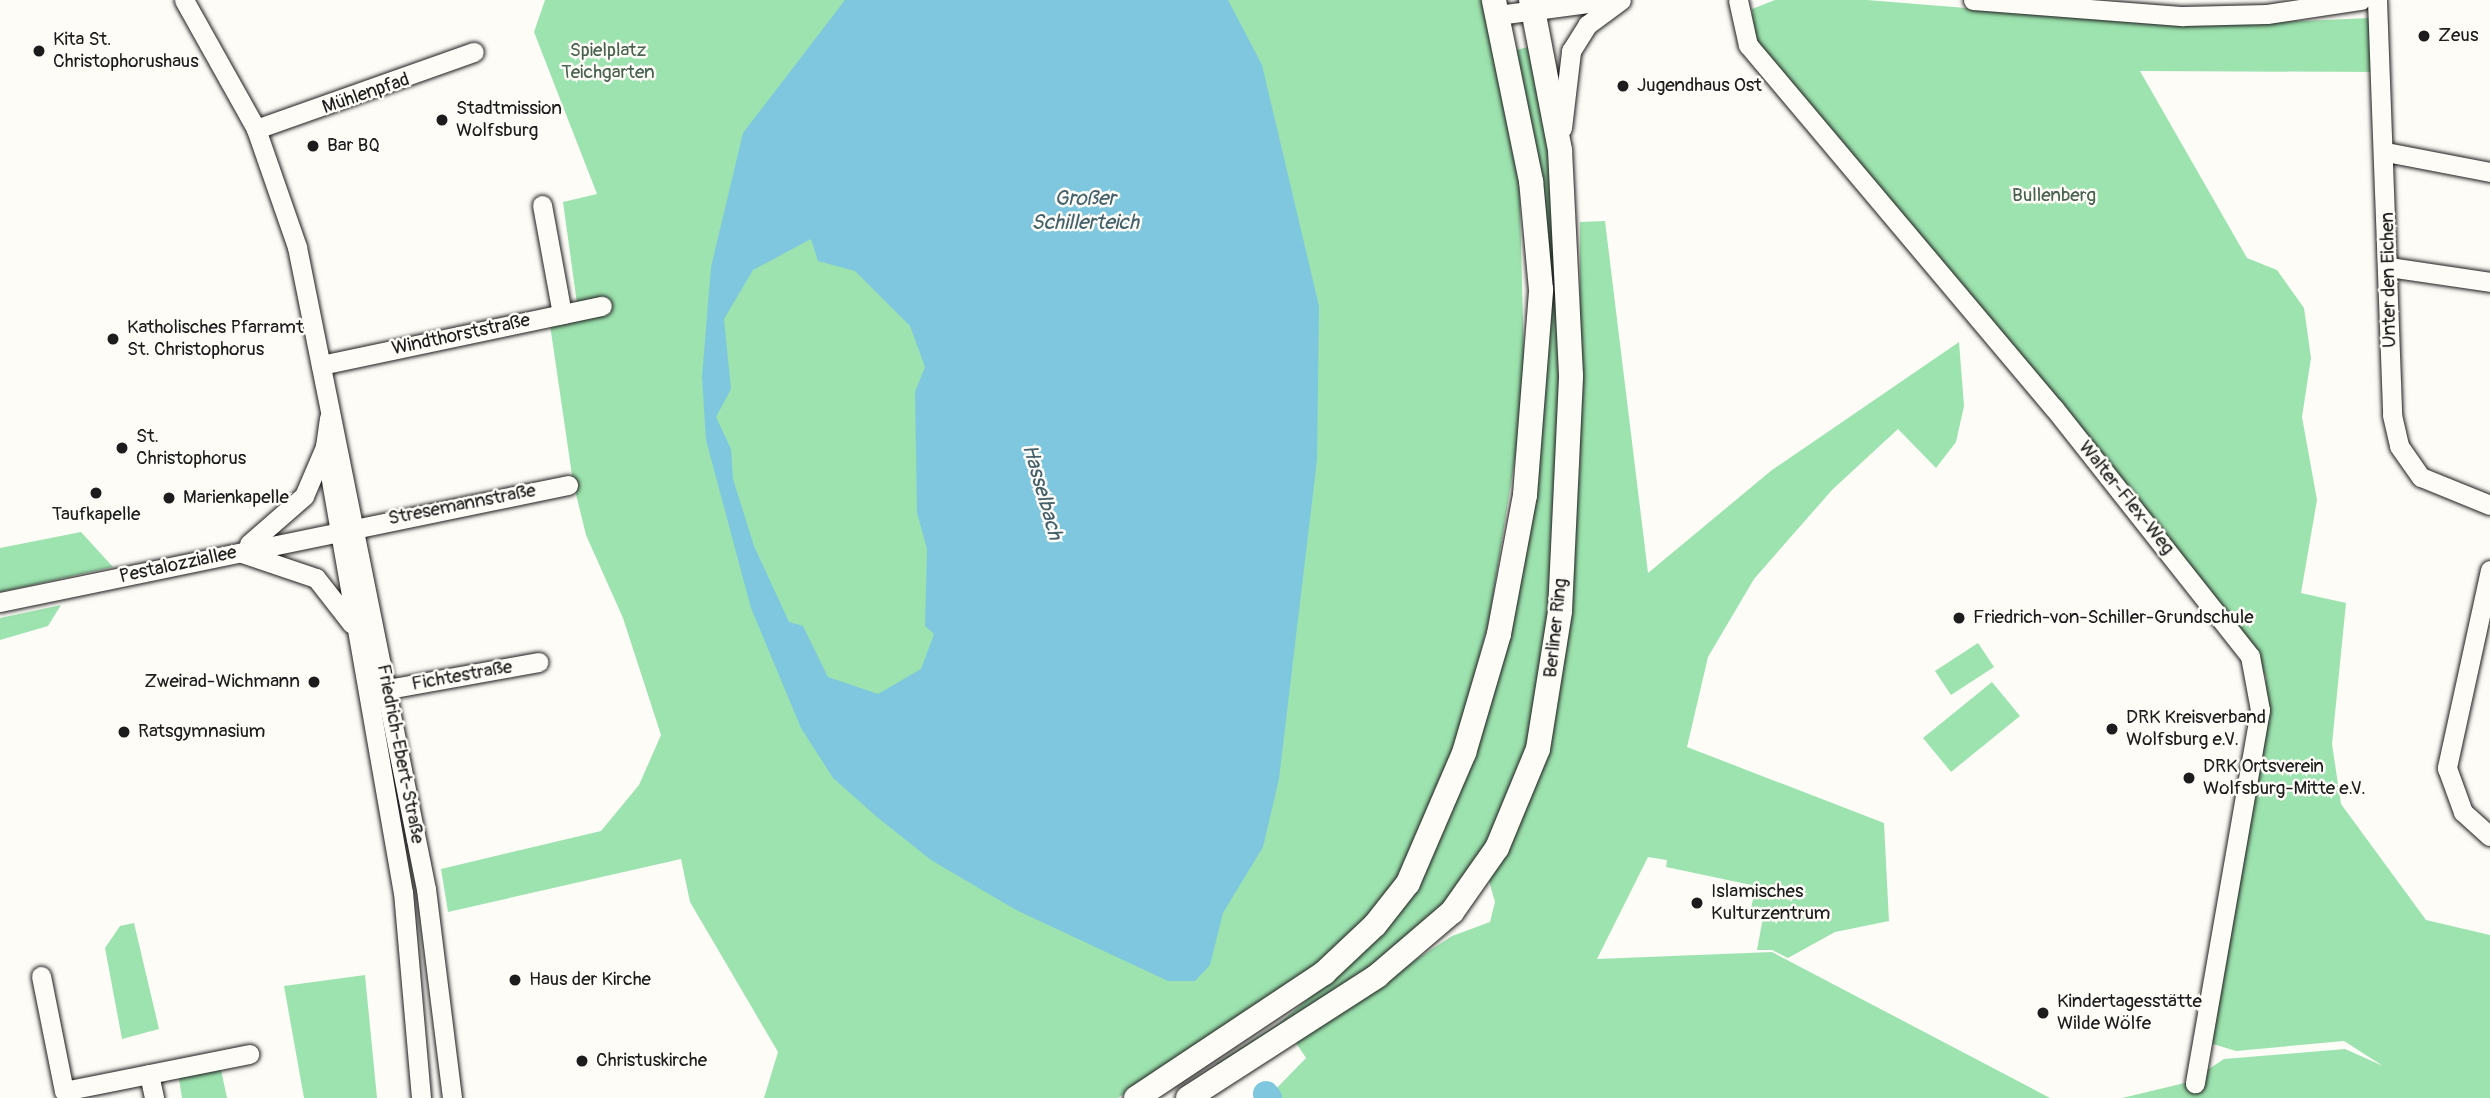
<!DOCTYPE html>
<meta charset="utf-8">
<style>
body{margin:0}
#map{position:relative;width:2490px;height:1098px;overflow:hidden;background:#fdfcf7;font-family:Pangolin,sans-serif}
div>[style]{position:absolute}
.green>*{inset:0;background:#9de3af}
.water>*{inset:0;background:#7ec7de}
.river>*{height:26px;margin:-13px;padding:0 13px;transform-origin:13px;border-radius:13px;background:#7ec7de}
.roads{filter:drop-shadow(0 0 2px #1c1c1c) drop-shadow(0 0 2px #1c1c1c)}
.minor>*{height:19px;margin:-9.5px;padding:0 9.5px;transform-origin:9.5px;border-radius:9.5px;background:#fdfcf7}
.major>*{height:24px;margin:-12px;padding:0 12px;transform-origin:12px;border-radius:12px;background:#fdfcf7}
.dots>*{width:19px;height:19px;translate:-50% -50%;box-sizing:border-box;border:4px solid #fdfcf7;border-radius:50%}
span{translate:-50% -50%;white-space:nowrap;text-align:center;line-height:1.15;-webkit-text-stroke:5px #fdfcf7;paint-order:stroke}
.poi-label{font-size:19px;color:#1c1c1c}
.left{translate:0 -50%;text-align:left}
.right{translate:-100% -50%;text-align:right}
.park-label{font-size:19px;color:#49624f}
.street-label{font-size:19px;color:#1c1c1c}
.water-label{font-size:21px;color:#43606a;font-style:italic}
</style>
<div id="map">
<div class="green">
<div style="clip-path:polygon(545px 0,1483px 0,1519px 168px,1525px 396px,1489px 621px,1455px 744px,1399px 876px,1353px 934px,1286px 989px,1118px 1098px,764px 1098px,778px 1052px,690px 902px,681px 859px,448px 912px,441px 869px,601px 831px,639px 785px,661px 735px,623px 618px,586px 535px,573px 482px,549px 318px,578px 311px,563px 202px,597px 194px,534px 32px)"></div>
<div style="clip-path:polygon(1775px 0,1867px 0,2189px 26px,2369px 18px,2374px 72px,2140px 71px,2247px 258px,2277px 270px,2304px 308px,2311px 358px,2302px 417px,2317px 500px,2301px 593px,2346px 603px,2332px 744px,2341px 804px,2426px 920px,2490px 935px,2490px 1098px,2122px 1098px,2189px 1082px,2224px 1059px,2345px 1049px,2383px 1066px,2344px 1041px,2236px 1051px,2213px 1044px,2206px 1033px,2266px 709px,2266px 677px,2240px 628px,2148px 526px,1755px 41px,1752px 9px)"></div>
<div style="clip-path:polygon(1532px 46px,1551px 173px,1563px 348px,1550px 636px,1537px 718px,1505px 815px,1461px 886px,1400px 946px,1220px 1068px,1216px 1064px,1278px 1024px,1357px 958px,1443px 833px,1545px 381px,1516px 50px)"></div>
<div style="clip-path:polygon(1605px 221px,1648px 573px,1772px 470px,1959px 342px,1964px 406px,1956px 442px,1936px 468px,1898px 429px,1832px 490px,1754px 579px,1708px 657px,1687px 747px,1884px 823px,1889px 921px,1835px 932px,1788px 958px,1772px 950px,1757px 950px,1764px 912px,1751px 908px,1756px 886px,1666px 867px,1667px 860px,1648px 857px,1597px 959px,1772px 952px,2050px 1098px,1267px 1098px,1306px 1058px,1294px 1040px,1452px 936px,1490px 922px,1495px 902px,1489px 881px,1565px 639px,1580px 463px,1580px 222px)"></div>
<div style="clip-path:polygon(81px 532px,113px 567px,0 592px,0 548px)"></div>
<div style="clip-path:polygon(61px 605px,48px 626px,0 640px,0 618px)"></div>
<div style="clip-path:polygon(1978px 643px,1994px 667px,1951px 695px,1935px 671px)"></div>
<div style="clip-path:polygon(1992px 682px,2020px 716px,1951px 772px,1923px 738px)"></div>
<div style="clip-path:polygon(134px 923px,159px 1029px,122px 1039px,105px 948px,120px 926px)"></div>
<div style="clip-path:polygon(365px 975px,377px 1098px,304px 1098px,284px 986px)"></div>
<div style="clip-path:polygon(220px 1065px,227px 1098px,182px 1098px,178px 1073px)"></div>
</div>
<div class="water">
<div style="clip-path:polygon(evenodd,845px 0,1228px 0,1262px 65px,1319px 306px,1317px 460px,1279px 779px,1263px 847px,1223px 913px,1210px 965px,1195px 981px,1168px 981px,1016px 910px,931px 860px,877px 817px,833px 778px,801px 728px,751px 608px,706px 440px,702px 377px,711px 267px,743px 133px,845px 0,811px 239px,818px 261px,855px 271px,910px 326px,925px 367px,915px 392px,917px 513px,927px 549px,925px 626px,934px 634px,921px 669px,878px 694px,828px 677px,803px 626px,789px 622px,754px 546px,733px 479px,731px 449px,716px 417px,731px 389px,724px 319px,753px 270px,811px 239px)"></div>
</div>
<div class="river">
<div style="left:1266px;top:1094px;width:5px;rotate:53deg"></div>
</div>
<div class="roads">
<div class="minor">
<div style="left:184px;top:0;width:148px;rotate:60.8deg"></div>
<div style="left:256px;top:129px;width:125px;rotate:70.8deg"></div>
<div style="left:297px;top:247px;width:655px;rotate:78.64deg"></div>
<div style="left:426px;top:889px;width:211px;rotate:82.9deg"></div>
<div style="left:1738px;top:0;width:46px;rotate:77.5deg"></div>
<div style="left:1748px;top:45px;width:475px;rotate:49.9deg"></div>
<div style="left:2054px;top:408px;width:316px;rotate:51.7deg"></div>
<div style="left:2250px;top:656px;width:55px;rotate:79.5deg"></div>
<div style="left:2260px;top:710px;width:379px;rotate:99.9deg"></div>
<div style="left:1973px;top:0;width:211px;rotate:4.4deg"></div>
<div style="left:2183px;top:16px;width:84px;rotate:-1.4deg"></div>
<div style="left:2267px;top:14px;width:95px;rotate:-8.5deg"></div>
<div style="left:2377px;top:0;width:415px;rotate:87.9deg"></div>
<div style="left:2392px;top:415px;width:32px;rotate:77deg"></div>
<div style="left:2399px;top:446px;width:38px;rotate:55deg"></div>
<div style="left:2421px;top:477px;width:74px;rotate:22.1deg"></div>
<div style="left:1498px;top:15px;width:113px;rotate:-7.6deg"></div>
<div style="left:1562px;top:128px;width:78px;rotate:-83.3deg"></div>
<div style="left:1571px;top:51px;width:31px;rotate:-58deg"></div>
<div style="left:1587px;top:25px;width:42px;rotate:-36.3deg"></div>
<div style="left:256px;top:129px;width:231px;rotate:-19.5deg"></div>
<div style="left:2386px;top:152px;width:106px;rotate:10.9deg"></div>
<div style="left:542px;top:205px;width:111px;rotate:79.6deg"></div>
<div style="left:2389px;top:267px;width:102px;rotate:8.4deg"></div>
<div style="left:321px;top:365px;width:287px;rotate:-11.9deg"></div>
<div style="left:329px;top:418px;width:28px;rotate:98deg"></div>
<div style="left:325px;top:446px;width:453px;rotate:80.1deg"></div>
<div style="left:403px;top:892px;width:207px;rotate:85deg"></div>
<div style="left:249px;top:544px;width:73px;rotate:-41.1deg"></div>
<div style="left:304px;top:496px;width:53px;rotate:-66.8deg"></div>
<div style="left:242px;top:553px;width:78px;rotate:18.7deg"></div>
<div style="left:316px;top:578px;width:58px;rotate:52deg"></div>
<div style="left:2490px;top:570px;width:203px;rotate:102.3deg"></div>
<div style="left:2447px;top:768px;width:47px;rotate:70deg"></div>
<div style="left:2463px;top:812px;width:36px;rotate:42deg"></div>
<div style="left:0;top:602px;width:580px;rotate:-11.64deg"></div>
<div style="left:377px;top:691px;width:164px;rotate:-10.2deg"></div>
<div style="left:41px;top:976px;width:117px;rotate:78.7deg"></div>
<div style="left:64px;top:1091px;width:189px;rotate:-11.3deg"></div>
<div style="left:149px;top:1074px;width:25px;rotate:78deg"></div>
</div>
<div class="major">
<div style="left:1136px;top:1098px;width:226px;rotate:-33.6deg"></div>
<div style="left:1324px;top:973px;width:70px;rotate:-43.3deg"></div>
<div style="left:1375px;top:925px;width:53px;rotate:-51.8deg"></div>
<div style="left:1408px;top:883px;width:142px;rotate:-66.7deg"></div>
<div style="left:1464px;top:753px;width:124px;rotate:-73.6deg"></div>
<div style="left:1499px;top:634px;width:141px;rotate:-79.4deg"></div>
<div style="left:1525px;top:495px;width:206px;rotate:-85.5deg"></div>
<div style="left:1541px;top:290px;width:109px;rotate:-95.2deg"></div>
<div style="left:1531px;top:181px;width:185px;rotate:-101.6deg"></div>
<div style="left:1188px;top:1098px;width:225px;rotate:-32.8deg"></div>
<div style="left:1377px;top:976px;width:99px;rotate:-40.5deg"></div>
<div style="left:1452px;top:912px;width:78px;rotate:-54.9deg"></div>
<div style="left:1497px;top:848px;width:107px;rotate:-67.5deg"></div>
<div style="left:1538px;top:749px;width:140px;rotate:-80.9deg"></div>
<div style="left:1560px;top:611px;width:236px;rotate:-87.3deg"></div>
<div style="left:1571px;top:375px;width:225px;rotate:-92.8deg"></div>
<div style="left:1560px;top:150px;width:153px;rotate:-100.9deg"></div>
</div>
</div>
<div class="dots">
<div style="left:2424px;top:36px;background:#1c1c1c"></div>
<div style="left:39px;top:51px;background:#1c1c1c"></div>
<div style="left:1623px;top:86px;background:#1c1c1c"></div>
<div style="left:442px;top:120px;background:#1c1c1c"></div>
<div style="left:313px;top:146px;background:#1c1c1c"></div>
<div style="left:113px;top:339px;background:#1c1c1c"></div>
<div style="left:122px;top:448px;background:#1c1c1c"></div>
<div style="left:96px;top:493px;background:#1c1c1c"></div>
<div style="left:169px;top:498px;background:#1c1c1c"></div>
<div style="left:1959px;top:618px;background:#1c1c1c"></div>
<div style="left:314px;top:682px;background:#1c1c1c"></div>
<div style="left:2112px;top:729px;background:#1c1c1c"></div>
<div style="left:124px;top:732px;background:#1c1c1c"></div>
<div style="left:2189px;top:778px;background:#1c1c1c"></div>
<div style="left:1697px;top:903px;background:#1c1c1c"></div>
<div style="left:515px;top:980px;background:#1c1c1c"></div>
<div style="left:2043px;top:1013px;background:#1c1c1c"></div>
<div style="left:582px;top:1061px;background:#1c1c1c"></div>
</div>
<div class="poi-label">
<span class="left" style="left:2438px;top:36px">Zeus</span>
<span class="left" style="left:53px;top:51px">Kita St.<br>Christophorushaus</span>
<span class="left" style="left:1637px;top:86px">Jugendhaus Ost</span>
<span class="left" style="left:456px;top:120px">Stadtmission<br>Wolfsburg</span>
<span class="left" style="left:327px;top:146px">Bar BQ</span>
<span class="left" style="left:127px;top:339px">Katholisches Pfarramt<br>St. Christophorus</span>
<span class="left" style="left:136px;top:448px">St.<br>Christophorus</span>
<span class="left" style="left:183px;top:498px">Marienkapelle</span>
<span style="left:96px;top:515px">Taufkapelle</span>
<span class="left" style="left:1973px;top:618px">Friedrich-von-Schiller-Grundschule</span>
<span class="right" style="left:300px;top:682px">Zweirad-Wichmann</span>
<span class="left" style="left:2126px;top:729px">DRK Kreisverband<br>Wolfsburg e.V.</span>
<span class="left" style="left:138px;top:732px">Ratsgymnasium</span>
<span class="left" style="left:2203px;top:778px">DRK Ortsverein<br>Wolfsburg-Mitte e.V.</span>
<span class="left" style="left:1711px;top:903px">Islamisches<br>Kulturzentrum</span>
<span class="left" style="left:529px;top:980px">Haus der Kirche</span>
<span class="left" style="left:2057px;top:1013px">Kindertagesstätte<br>Wilde Wölfe</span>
<span class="left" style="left:596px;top:1061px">Christuskirche</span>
</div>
<div class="park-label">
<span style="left:608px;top:62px">Spielplatz<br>Teichgarten</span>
<span style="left:2054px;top:196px">Bullenberg</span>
</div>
<div class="street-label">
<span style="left:366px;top:94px;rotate:-19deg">Mühlenpfad</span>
<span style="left:2389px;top:280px;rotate:-91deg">Unter den Eichen</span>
<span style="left:461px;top:335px;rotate:-12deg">Windthorststraße</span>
<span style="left:2126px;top:498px;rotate:51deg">Walter-Flex-Weg</span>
<span style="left:462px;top:505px;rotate:-11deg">Stresemannstraße</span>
<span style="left:178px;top:565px;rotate:-12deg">Pestalozziallee</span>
<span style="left:1556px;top:628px;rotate:-84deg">Berliner Ring</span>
<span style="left:462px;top:676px;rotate:-10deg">Fichtestraße</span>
<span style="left:400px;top:754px;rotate:79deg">Friedrich-Ebert-Straße</span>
</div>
<div class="water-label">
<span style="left:1085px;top:211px">Großer<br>Schillerteich</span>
<span style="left:1042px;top:492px;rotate:74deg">Hasselbach</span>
</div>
</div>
